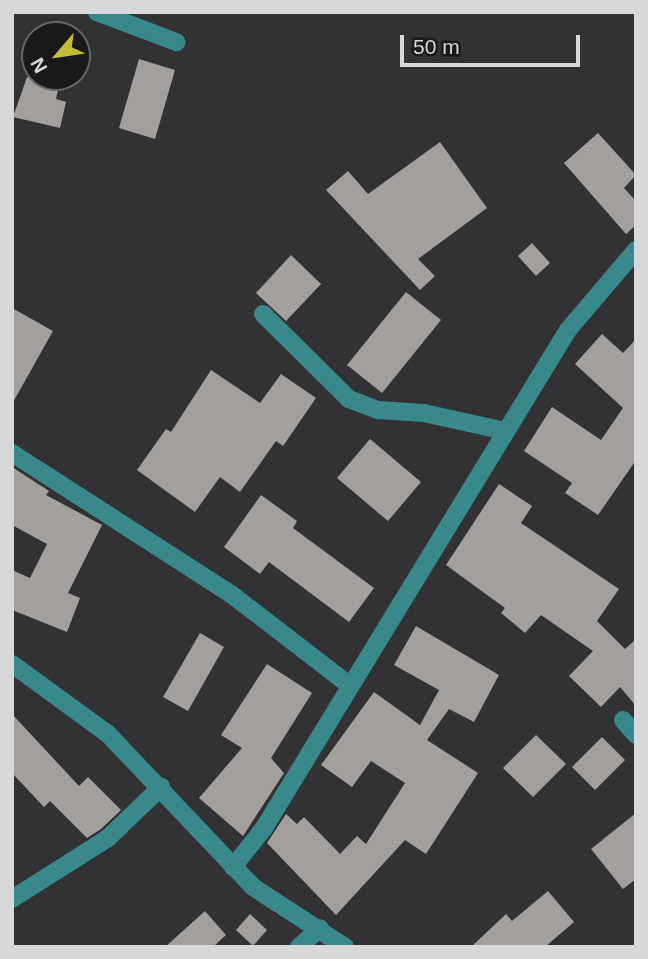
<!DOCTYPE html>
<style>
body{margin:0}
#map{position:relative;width:648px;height:959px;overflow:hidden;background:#323134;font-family:Helvetica,sans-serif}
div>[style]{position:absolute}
.building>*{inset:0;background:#a39f9d}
.minor>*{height:18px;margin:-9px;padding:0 9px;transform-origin:9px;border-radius:9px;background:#39888a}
span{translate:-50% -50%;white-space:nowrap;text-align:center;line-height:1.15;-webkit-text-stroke:7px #19191a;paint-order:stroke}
.frame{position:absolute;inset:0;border:14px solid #d8d7d9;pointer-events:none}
.north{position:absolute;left:21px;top:21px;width:70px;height:70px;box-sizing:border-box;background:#19191a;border:2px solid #656566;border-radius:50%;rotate:241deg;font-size:19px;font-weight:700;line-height:28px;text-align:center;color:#d8d7d9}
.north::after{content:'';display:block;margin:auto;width:24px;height:32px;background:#c6bc3c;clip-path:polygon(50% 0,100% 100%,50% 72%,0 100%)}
.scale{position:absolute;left:400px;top:35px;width:180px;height:32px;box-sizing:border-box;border:4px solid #d8d7d9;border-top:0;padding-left:9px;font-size:21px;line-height:24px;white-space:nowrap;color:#d8d7d9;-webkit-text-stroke:5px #19191a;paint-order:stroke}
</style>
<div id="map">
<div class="building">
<div style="clip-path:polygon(139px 59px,175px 70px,155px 139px,119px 128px)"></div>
<div style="clip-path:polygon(27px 77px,61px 77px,56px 99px,66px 102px,60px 128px,13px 117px)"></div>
<div style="clip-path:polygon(598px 133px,636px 175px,624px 188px,636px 201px,636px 225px,626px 234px,564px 163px)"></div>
<div style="clip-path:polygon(440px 142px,487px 208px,418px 259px,435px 276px,420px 290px,326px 190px,348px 171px,368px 194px)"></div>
<div style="clip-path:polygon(532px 243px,550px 263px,536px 276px,518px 256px)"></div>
<div style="clip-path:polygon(291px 255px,321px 284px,286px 321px,256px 293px)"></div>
<div style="clip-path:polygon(406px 292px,441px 320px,382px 393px,347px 365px)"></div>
<div style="clip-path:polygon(12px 308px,53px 331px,12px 404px)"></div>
<div style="clip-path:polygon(602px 334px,623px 353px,636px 339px,636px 460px,598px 515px,565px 493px,572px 483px,524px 451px,552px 407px,601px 440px,623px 408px,575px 364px)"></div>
<div style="clip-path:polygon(211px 370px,260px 403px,281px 374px,316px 398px,283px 446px,276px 441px,240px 492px,220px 477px,195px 512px,137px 470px,166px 429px,171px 432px)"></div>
<div style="clip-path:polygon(370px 439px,421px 482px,388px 521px,337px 478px)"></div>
<div style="clip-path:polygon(12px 467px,49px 491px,46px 495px,102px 525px,68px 593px,80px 598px,67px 632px,12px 610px,12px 570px,30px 578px,47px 544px,12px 525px)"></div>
<div style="clip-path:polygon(499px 484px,532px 506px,521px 523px,619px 589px,597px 621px,625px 649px,636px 639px,636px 706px,620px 687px,601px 707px,569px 676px,593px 651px,541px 615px,525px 633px,501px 613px,505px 608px,446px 565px)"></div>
<div style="clip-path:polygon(261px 495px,297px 521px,293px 528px,374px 588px,349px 622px,269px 562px,260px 574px,224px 547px)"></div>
<div style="clip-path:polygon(416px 626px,499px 675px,474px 722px,449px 709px,427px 740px,478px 773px,426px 854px,405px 840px,336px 915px,267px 843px,286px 814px,297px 824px,304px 817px,340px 854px,357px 836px,366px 844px,405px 783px,371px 761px,352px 787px,321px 765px,374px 692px,420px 725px,439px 690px,394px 665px)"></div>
<div style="clip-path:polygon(200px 633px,224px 647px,188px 711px,163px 697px)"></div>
<div style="clip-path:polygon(267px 664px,312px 693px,271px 758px,284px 773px,243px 836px,199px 798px,242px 748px,221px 735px)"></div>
<div style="clip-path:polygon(12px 714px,79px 786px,88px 777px,121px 810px,101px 829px,87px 838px,50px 801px,44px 807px,12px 773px)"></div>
<div style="clip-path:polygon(536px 735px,566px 764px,533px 797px,503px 768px)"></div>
<div style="clip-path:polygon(602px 737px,625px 760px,595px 790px,572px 767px)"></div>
<div style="clip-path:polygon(636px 813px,636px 879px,623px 889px,591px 849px)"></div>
<div style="clip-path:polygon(548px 891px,574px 922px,545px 947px,471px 947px,506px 914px,512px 921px)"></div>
<div style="clip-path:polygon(205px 911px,226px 935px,213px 947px,165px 947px)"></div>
<div style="clip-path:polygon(250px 914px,267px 930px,253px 946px,236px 930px)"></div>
</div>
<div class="minor">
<div style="left:97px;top:12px;width:85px;rotate:20.8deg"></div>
<div style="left:263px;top:314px;width:121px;rotate:44.7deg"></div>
<div style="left:349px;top:399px;width:31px;rotate:21deg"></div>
<div style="left:378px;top:410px;width:46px;rotate:3.7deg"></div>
<div style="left:424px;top:413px;width:83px;rotate:12.5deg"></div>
<div style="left:12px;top:453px;width:260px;rotate:32.8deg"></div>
<div style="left:231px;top:594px;width:148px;rotate:37.6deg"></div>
<div style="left:12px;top:664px;width:119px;rotate:36.1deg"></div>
<div style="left:108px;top:734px;width:211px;rotate:46.5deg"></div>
<div style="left:253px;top:887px;width:110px;rotate:33.1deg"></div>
<div style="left:623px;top:720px;width:20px;rotate:49deg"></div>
<div style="left:233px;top:867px;width:50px;rotate:-51.5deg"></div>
<div style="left:264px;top:828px;width:583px;rotate:-58.6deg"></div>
<div style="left:568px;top:330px;width:105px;rotate:-49.6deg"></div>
<div style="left:12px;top:899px;width:114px;rotate:-32.4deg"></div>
<div style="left:108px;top:838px;width:74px;rotate:-43.9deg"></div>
<div style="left:299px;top:947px;width:28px;rotate:-42deg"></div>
</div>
<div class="frame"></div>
<div class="north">N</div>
<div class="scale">50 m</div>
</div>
